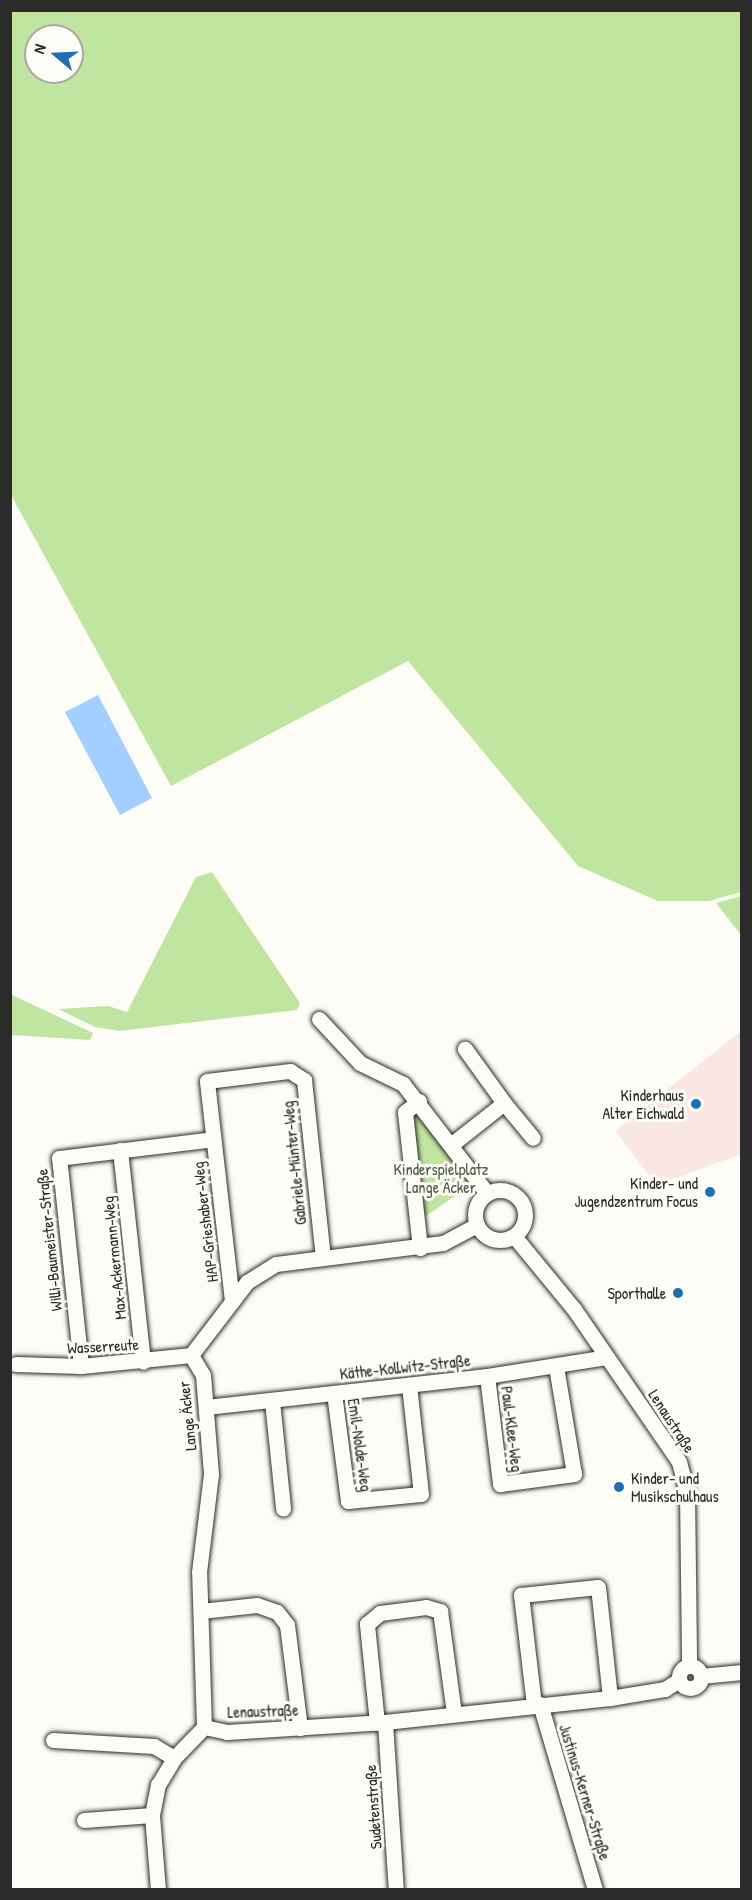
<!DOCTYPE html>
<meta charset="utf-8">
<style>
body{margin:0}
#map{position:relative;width:752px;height:1900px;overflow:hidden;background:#fdfcf7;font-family:"Patrick Hand",sans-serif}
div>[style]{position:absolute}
.built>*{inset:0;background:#fae7e3}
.green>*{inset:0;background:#c0e5a0}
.water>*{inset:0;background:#a2cffd}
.roads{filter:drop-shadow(0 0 2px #2b2b2b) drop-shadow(0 0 2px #2b2b2b)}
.minor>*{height:15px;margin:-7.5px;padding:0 7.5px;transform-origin:7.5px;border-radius:7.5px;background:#fdfcf7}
.minor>.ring{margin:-7.5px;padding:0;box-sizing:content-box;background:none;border:15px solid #fdfcf7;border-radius:50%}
.dots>*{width:16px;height:16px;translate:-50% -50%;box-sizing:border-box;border:3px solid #fdfcf7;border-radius:50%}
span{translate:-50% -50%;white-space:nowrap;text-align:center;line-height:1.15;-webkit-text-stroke:6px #fdfcf7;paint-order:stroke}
.poi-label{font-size:16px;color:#2b2b2b}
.right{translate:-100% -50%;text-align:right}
.left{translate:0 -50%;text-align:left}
.street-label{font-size:16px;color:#2b2b2b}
.park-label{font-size:16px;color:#505a48}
.frame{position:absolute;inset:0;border:12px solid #2b2b2b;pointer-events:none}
.north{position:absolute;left:24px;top:24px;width:60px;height:60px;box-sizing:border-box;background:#fdfcf7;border:2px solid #a9a8a5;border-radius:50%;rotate:289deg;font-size:16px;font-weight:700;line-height:24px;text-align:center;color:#2b2b2b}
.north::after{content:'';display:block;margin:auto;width:21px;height:27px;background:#1f6fb2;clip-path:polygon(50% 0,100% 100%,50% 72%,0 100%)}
</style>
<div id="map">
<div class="built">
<div style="clip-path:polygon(741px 1031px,741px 1154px,657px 1185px,615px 1131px)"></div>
</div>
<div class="green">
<div style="clip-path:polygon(evenodd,10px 11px,741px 11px,741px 892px,709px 901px,658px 901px,578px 866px,408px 661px,171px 786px,11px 495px,10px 11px,36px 36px,72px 36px,72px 72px,36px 72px,36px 36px)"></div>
<div style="clip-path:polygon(212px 872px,300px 1003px,297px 1010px,119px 1031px,95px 1027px,58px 1009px,108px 1006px,127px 1012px,196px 877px)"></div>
<div style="clip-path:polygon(741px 896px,742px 896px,741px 935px,716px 903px)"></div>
<div style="clip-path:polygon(10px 994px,93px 1033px,90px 1040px,11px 1035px)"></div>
<div style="clip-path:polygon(417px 1110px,474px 1183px,423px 1218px,410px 1113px)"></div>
</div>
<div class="water">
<div style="clip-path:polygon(98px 695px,152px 798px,120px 815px,65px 712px)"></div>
</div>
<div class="roads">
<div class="minor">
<div style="left:319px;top:1019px;width:60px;rotate:47deg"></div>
<div style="left:360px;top:1063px;width:48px;rotate:26deg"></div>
<div style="left:403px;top:1084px;width:138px;rotate:52.4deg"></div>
<div style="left:419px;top:1101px;width:18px;rotate:142deg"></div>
<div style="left:405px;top:1112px;width:137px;rotate:83.7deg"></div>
<div style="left:504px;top:1103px;width:45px;rotate:50.4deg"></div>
<div style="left:452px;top:1144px;width:66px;rotate:-38.3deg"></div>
<div style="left:504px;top:1103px;width:67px;rotate:-125.8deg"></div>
<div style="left:120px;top:1150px;width:213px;rotate:83.8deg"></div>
<div class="ring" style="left:475px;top:1190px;width:35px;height:35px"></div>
<div style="left:514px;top:1236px;width:94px;rotate:50.6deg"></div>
<div style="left:574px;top:1309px;width:186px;rotate:55.5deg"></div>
<div style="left:679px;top:1462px;width:31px;rotate:75deg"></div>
<div style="left:687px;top:1492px;width:174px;rotate:89.3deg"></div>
<div style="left:232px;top:1301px;width:221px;rotate:-96.5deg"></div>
<div style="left:207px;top:1081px;width:84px;rotate:-6.9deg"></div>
<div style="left:290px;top:1071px;width:17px;rotate:33deg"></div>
<div style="left:304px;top:1080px;width:178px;rotate:83.9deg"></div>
<div style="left:191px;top:1355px;width:92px;rotate:-52.5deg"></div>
<div style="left:247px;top:1282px;width:34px;rotate:-32deg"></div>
<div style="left:276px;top:1264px;width:168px;rotate:-7.2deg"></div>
<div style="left:443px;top:1243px;width:38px;rotate:-28deg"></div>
<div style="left:16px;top:1364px;width:65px;rotate:1.8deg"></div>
<div style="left:81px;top:1366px;width:111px;rotate:-5.7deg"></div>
<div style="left:81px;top:1366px;width:209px;rotate:-96deg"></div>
<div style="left:59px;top:1158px;width:155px;rotate:-7deg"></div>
<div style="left:487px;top:1376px;width:109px;rotate:83.1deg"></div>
<div style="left:500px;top:1484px;width:75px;rotate:-7.7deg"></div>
<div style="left:574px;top:1474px;width:109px;rotate:-99.5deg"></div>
<div style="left:334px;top:1393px;width:109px;rotate:82.6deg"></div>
<div style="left:348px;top:1501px;width:73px;rotate:-5.5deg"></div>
<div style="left:421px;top:1494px;width:110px;rotate:-96.3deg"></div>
<div style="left:272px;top:1401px;width:108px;rotate:84.1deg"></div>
<div style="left:206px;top:1407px;width:283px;rotate:-6.3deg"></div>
<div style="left:487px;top:1376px;width:121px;rotate:-9deg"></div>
<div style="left:201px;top:1611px;width:56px;rotate:-6.1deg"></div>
<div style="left:257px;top:1605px;width:21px;rotate:19deg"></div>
<div style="left:277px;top:1612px;width:16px;rotate:52deg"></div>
<div style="left:287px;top:1625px;width:104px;rotate:82.8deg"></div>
<div class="ring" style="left:679px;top:1666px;width:7px;height:7px"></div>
<div style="left:701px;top:1676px;width:41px;rotate:-5.6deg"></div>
<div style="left:540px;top:1704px;width:194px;rotate:73.5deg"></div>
<div style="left:534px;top:1705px;width:111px;rotate:-96.7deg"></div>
<div style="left:521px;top:1595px;width:77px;rotate:-5.9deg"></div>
<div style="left:598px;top:1587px;width:112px;rotate:83.8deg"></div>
<div style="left:385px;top:1722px;width:168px;rotate:86.3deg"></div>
<div style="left:377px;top:1723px;width:100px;rotate:-95.8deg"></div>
<div style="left:367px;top:1624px;width:17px;rotate:-40deg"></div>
<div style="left:380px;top:1613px;width:46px;rotate:-7.4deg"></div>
<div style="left:426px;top:1607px;width:15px;rotate:16deg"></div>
<div style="left:440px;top:1611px;width:103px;rotate:82.2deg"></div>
<div style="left:204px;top:1727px;width:24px;rotate:12deg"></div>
<div style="left:227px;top:1732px;width:158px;rotate:-3.6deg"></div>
<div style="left:385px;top:1722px;width:226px;rotate:-6.1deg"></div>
<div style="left:610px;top:1698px;width:56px;rotate:-9.3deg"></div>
<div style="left:665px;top:1689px;width:17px;rotate:-33deg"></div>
<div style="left:53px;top:1740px;width:101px;rotate:3.4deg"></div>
<div style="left:154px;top:1746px;width:23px;rotate:31deg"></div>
<div style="left:84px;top:1820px;width:68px;rotate:-4.2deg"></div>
<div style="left:158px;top:1890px;width:75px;rotate:-94.6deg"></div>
<div style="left:152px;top:1815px;width:31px;rotate:-79deg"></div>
<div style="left:158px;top:1785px;width:31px;rotate:-59deg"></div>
<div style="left:174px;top:1758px;width:43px;rotate:-45.9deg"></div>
<div style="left:204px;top:1727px;width:155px;rotate:-91.8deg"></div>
<div style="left:199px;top:1572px;width:99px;rotate:-83deg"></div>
<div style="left:211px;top:1474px;width:99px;rotate:-94.6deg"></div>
<div style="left:203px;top:1375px;width:23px;rotate:-121deg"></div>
</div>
</div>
<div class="dots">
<div style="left:696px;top:1104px;background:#1f6fb2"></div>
<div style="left:710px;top:1192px;background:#1f6fb2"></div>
<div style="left:678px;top:1293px;background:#1f6fb2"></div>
<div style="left:619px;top:1487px;background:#1f6fb2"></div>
</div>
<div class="poi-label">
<span class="right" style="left:684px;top:1104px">Kinderhaus<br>Alter Eichwald</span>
<span class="right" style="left:698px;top:1192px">Kinder- und<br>Jugendzentrum Focus</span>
<span class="right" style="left:666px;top:1293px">Sporthalle</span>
<span class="left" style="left:631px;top:1487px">Kinder- und<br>Musikschulhaus</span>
</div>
<div class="street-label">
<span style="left:294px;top:1163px;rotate:-96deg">Gabriele-Münter-Weg</span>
<span style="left:205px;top:1222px;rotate:-97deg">HAP-Grieshaber-Weg</span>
<span style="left:49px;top:1240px;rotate:-96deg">Willi-Baumeister-Straße</span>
<span style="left:114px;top:1258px;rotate:-96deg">Max-Ackermann-Weg</span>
<span style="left:103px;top:1346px;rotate:-3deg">Wasserreute</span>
<span style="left:405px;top:1367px;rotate:-6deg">Käthe-Kollwitz-Straße</span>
<span style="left:187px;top:1416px;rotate:-96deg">Lange Äcker</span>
<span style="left:672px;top:1421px;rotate:57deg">Lenaustraße</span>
<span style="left:512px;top:1429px;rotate:83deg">Paul-Klee-Weg</span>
<span style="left:360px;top:1445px;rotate:82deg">Emil-Nolde-Weg</span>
<span style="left:263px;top:1711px;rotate:-2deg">Lenaustraße</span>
<span style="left:585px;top:1792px;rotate:73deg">Justinus-Kerner-Straße</span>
<span style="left:373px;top:1807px;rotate:-94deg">Sudetenstraße</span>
</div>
<div class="park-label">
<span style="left:441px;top:1178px">Kinderspielplatz<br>Lange Äcker</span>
</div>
<div class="frame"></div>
<div class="north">N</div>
</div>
